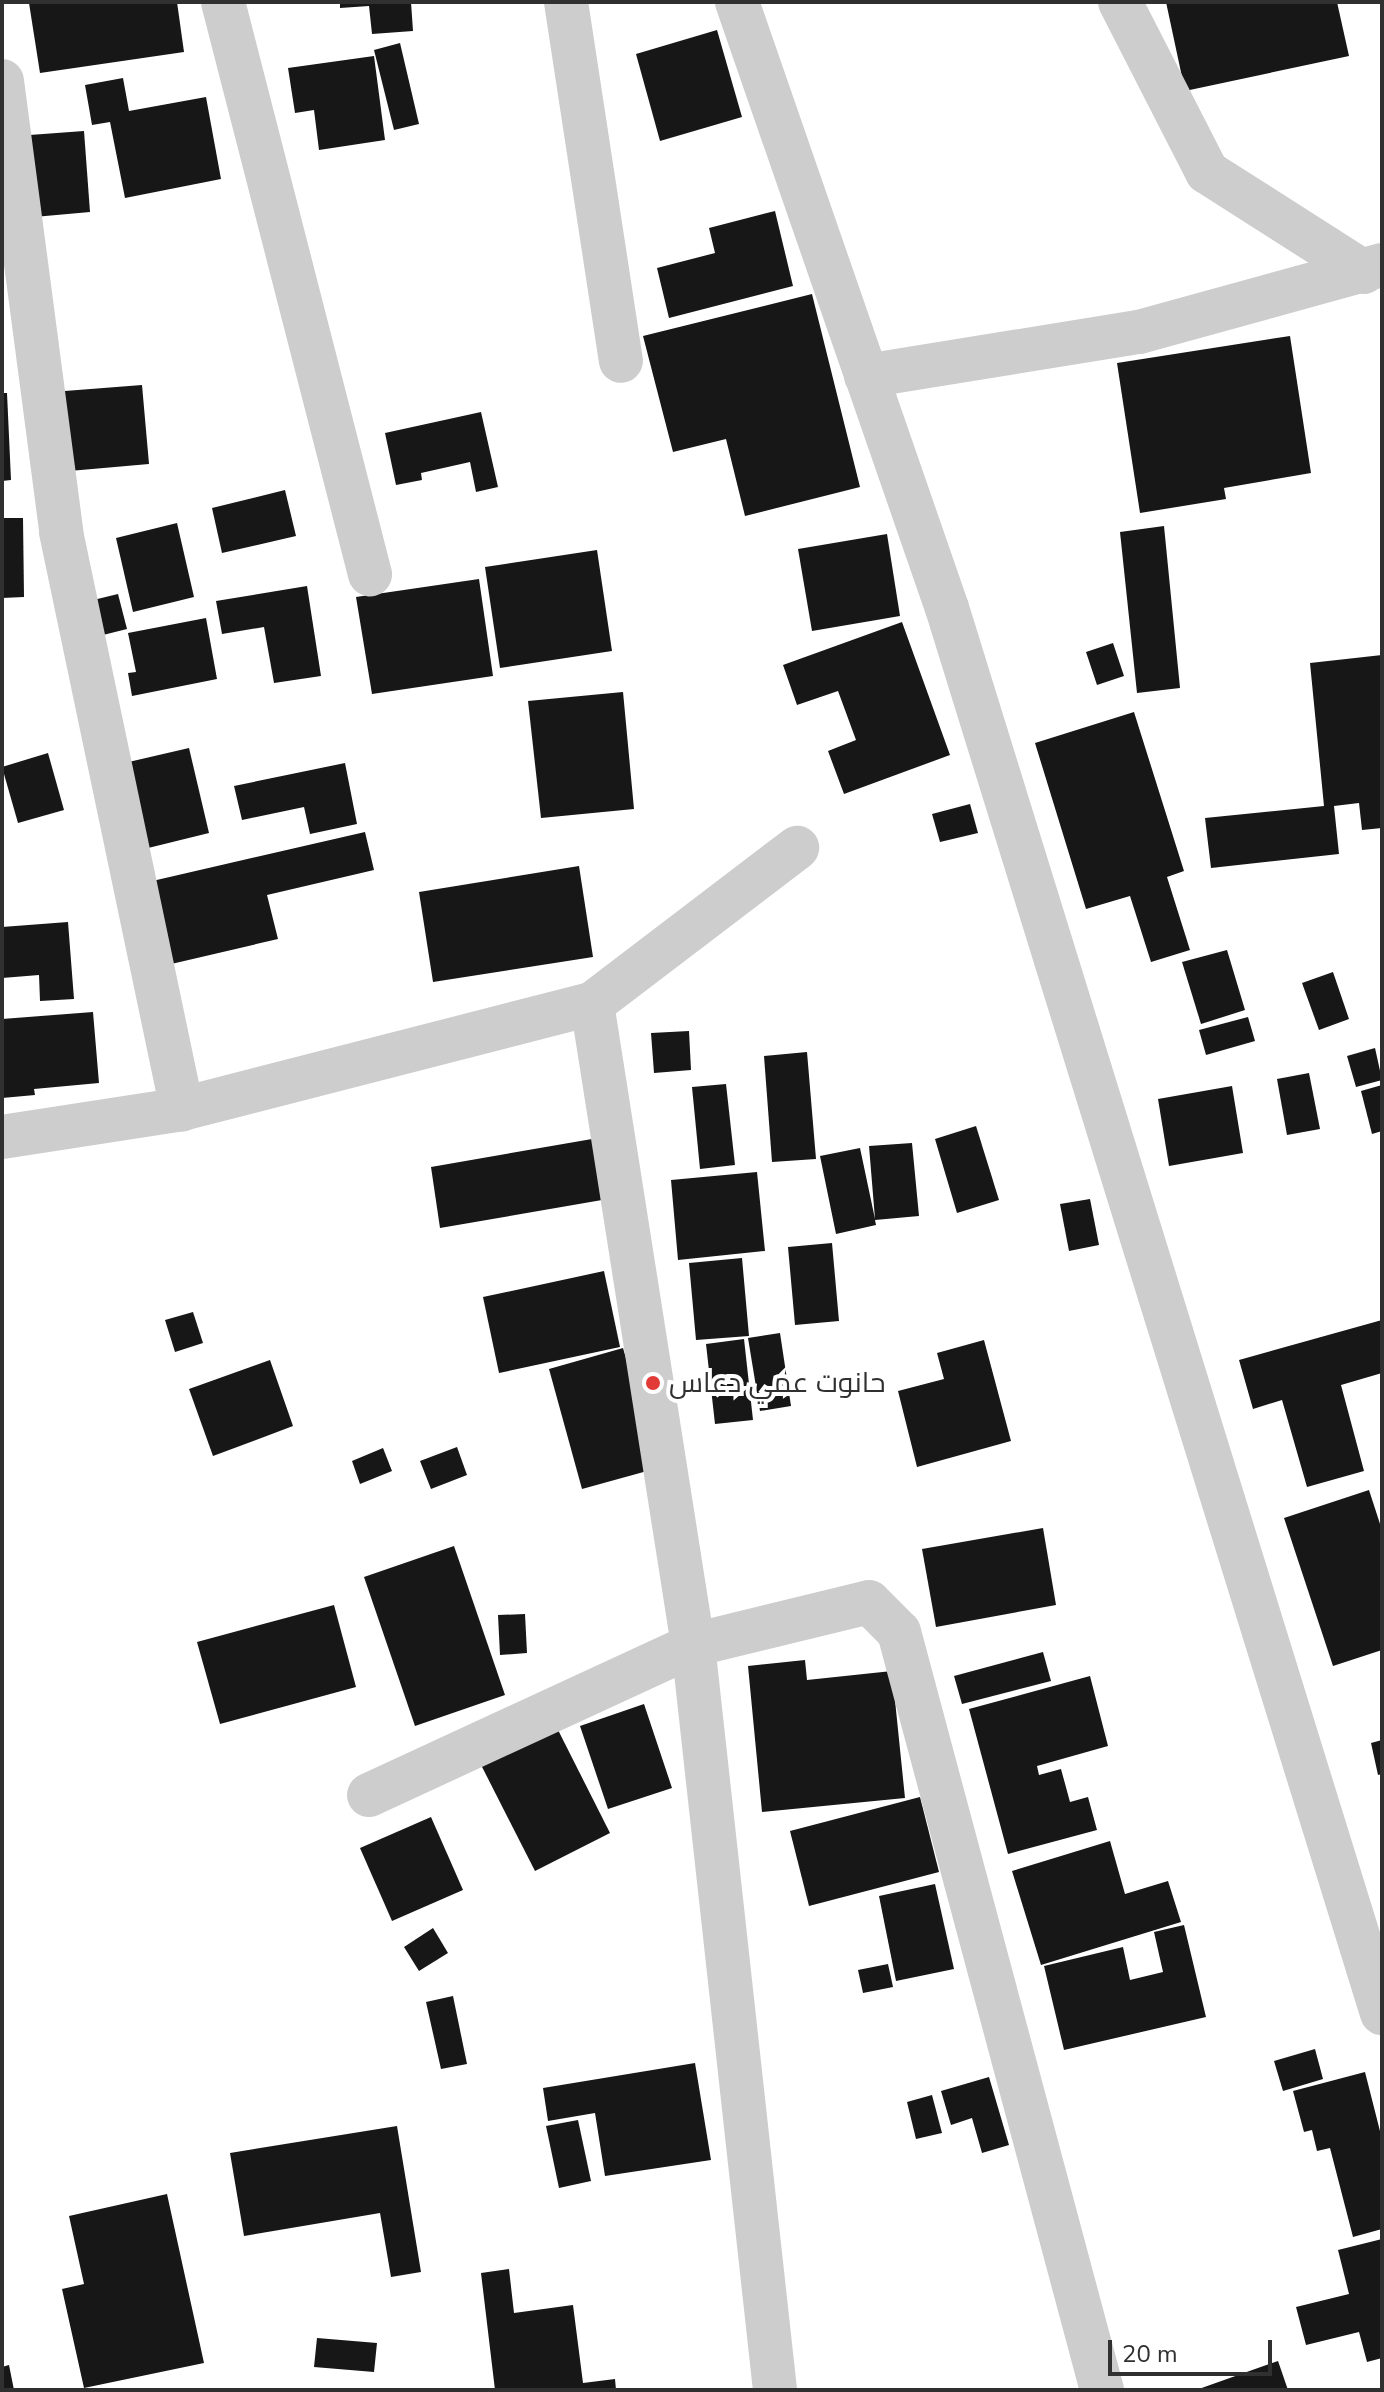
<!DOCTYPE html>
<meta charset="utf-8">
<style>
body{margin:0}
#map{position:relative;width:1384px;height:2392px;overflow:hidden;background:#fff;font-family:"Nunito Sans",Cairo,sans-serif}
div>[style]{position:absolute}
.building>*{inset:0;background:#171717}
.minor>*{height:44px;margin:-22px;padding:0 22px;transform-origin:22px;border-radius:22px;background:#cdcdcd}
.dots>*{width:22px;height:22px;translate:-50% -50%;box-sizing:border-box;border:4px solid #fff;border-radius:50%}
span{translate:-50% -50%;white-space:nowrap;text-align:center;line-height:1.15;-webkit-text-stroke:8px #fff;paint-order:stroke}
.poi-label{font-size:28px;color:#303030}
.left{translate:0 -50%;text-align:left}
.frame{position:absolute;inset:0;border:4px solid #303030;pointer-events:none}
.scale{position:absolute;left:1108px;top:2340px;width:164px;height:36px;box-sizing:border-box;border:4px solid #303030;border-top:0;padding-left:10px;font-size:24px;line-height:28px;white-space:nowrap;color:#303030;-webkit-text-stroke:6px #fff;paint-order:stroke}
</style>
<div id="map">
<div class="building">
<div style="clip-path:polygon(177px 2px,184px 52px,40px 73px,29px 3px)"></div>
<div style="clip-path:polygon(340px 2px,411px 2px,413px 31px,372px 34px,369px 6px,340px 8px)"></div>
<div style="clip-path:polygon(1166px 2px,1337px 2px,1349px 56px,1185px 91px)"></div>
<div style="clip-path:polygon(717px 30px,742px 117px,660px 141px,636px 54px)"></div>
<div style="clip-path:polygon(400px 43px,419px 124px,394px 130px,374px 50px)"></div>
<div style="clip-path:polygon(374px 56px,385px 140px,319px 150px,314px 110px,295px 113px,288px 68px)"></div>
<div style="clip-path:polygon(123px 78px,129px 111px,206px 97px,221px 179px,125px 198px,110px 122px,92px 125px,85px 85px)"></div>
<div style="clip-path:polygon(84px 131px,90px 212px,23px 218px,16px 136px)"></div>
<div style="clip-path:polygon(775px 211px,793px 286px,669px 318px,657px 268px,715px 253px,709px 228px)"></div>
<div style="clip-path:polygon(812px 294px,860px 487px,745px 516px,726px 439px,673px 452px,643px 336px)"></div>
<div style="clip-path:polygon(1290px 336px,1311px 473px,1224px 488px,1226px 499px,1140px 513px,1117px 363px)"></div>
<div style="clip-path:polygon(142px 385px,149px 464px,58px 472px,52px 392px)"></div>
<div style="clip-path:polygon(2px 393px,7px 393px,11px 480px,2px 481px)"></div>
<div style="clip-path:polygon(481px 412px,498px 487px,476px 492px,470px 462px,421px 473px,422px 480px,396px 485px,385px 433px)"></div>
<div style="clip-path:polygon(285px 490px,296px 536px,222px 553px,212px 508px)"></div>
<div style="clip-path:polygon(2px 518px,23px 518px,24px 597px,2px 598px)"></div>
<div style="clip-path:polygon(177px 523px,194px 597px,133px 612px,116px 538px)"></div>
<div style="clip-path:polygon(1164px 526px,1180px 688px,1137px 693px,1120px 532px)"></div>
<div style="clip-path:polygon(887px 534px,900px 616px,812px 631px,798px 549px)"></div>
<div style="clip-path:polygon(597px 550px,612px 651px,500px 668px,485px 567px)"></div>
<div style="clip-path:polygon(479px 579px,493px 676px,372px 694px,356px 597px)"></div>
<div style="clip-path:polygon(307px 586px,321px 676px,274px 683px,264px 627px,222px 634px,216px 601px)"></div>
<div style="clip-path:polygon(118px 594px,127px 629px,95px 637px,85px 602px)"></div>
<div style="clip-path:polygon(206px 618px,217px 679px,132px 696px,128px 673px,136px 672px,128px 633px)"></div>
<div style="clip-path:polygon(902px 622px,950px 755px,844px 794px,828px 751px,856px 740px,838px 691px,797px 705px,783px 665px)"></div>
<div style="clip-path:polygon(1113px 643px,1124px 676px,1097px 685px,1086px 652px)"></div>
<div style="clip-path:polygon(1382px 655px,1382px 828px,1362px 830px,1359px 803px,1334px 806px,1339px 854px,1211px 868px,1205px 818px,1324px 806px,1310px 663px)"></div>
<div style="clip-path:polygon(623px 692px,634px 809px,541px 818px,528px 701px)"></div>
<div style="clip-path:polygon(1134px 712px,1184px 871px,1167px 877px,1190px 950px,1151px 962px,1130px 896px,1086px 909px,1035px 743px)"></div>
<div style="clip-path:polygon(189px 748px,209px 833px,140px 850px,120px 764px)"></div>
<div style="clip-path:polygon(48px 753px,64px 810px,18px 823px,2px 767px)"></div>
<div style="clip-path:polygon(345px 763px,357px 824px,310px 834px,304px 807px,242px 820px,234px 786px)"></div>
<div style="clip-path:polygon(970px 804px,978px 833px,940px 842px,932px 814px)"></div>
<div style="clip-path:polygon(365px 832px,374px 870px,267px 895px,278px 939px,167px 965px,148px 882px)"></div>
<div style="clip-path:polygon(579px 866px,593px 957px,433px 982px,419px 892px)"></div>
<div style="clip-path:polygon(68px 922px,74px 999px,40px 1001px,39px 975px,2px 978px,2px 927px)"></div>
<div style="clip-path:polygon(1227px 950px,1245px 1010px,1201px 1024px,1182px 962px)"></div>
<div style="clip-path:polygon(1333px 972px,1349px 1019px,1319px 1030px,1302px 983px)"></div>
<div style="clip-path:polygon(93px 1012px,99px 1083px,34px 1089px,35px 1095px,2px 1098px,2px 1019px)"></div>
<div style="clip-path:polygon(1248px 1017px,1255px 1041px,1206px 1055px,1199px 1030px)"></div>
<div style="clip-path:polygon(689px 1031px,691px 1070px,654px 1073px,651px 1033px)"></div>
<div style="clip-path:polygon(1375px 1048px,1382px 1080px,1356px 1087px,1347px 1056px)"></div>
<div style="clip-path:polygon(807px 1052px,816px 1159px,772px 1162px,764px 1056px)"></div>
<div style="clip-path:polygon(1309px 1073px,1320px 1129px,1287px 1135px,1277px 1079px)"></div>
<div style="clip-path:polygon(726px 1084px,735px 1165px,700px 1169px,692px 1087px)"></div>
<div style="clip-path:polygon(1382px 1085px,1382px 1131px,1372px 1134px,1361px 1091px)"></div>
<div style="clip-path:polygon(1232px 1086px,1243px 1153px,1169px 1166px,1158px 1099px)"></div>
<div style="clip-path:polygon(976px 1126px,999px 1200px,957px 1213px,935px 1139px)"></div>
<div style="clip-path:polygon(592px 1139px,602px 1200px,440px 1228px,431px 1167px)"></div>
<div style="clip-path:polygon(912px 1143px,919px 1216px,875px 1220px,876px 1225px,836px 1234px,820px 1156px,860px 1148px,875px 1219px,869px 1146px)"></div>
<div style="clip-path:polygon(757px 1172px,765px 1251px,678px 1260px,671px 1180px)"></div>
<div style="clip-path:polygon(1090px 1199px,1099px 1245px,1069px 1251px,1060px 1204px)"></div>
<div style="clip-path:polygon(832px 1243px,839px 1321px,795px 1325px,788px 1247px)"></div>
<div style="clip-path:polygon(742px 1258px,749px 1336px,696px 1340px,689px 1263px)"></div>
<div style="clip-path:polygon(604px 1271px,620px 1347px,499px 1373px,483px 1297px)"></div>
<div style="clip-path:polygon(193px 1312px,203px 1343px,175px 1352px,165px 1320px)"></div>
<div style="clip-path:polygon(1382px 1320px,1382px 1373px,1341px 1385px,1364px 1471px,1307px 1487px,1282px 1400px,1253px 1409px,1239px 1360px)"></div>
<div style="clip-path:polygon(780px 1333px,791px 1406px,760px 1411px,748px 1338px)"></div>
<div style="clip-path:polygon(744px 1339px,753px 1420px,715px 1424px,706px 1344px)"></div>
<div style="clip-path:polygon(984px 1340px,1011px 1441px,917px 1467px,898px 1391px,944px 1379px,937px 1353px)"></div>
<div style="clip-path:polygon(623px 1348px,658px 1468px,582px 1489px,549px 1369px)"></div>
<div style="clip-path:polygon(270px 1360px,293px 1426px,213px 1456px,189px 1389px)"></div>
<div style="clip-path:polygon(457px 1447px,467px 1475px,431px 1489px,420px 1461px)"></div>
<div style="clip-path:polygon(383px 1448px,392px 1471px,360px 1484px,352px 1461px)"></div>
<div style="clip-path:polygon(1369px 1490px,1382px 1530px,1382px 1650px,1333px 1666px,1284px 1518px)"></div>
<div style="clip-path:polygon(1043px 1528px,1056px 1605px,936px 1627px,922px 1549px)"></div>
<div style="clip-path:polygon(454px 1546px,505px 1695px,415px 1726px,364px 1577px)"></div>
<div style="clip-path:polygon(334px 1605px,356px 1687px,220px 1724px,197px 1642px)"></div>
<div style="clip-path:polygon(525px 1614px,527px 1653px,500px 1655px,498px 1615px)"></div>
<div style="clip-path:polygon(1043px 1652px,1051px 1681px,962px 1704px,954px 1676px)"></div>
<div style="clip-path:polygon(805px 1660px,807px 1680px,892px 1671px,905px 1798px,762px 1812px,748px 1666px)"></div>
<div style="clip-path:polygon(1090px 1676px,1108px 1746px,1037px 1766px,1039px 1775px,1061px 1769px,1070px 1802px,1088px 1797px,1097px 1830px,1008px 1854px,969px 1709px)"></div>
<div style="clip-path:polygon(644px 1704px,672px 1788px,608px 1809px,580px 1726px)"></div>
<div style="clip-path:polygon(554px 1722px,610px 1833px,535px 1871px,478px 1759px)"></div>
<div style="clip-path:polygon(1382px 1740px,1382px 1774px,1378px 1775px,1371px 1743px)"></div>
<div style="clip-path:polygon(920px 1797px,939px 1872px,809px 1906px,790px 1831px)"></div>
<div style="clip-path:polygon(431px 1817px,463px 1890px,392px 1921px,360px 1848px)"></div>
<div style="clip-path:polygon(1110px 1841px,1125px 1894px,1168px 1881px,1181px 1922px,1041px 1965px,1012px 1871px)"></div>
<div style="clip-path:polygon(935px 1884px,954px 1969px,896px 1981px,879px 1896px)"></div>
<div style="clip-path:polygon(1184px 1925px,1206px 2017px,1064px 2050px,1044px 1966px,1123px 1947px,1130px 1980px,1163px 1972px,1154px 1932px)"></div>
<div style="clip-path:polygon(433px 1928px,448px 1953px,419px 1971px,404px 1947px)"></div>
<div style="clip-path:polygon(888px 1964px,893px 1987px,863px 1993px,858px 1970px)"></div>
<div style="clip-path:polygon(453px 1996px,467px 2064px,441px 2069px,426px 2002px)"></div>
<div style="clip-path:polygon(1315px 2049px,1323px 2079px,1283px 2091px,1274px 2061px)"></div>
<div style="clip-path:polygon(695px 2063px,711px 2160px,605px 2176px,595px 2113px,548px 2121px,543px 2088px)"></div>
<div style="clip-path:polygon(1365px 2072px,1382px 2139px,1382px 2229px,1353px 2237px,1330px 2148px,1317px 2151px,1312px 2130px,1304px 2132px,1293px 2091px)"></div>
<div style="clip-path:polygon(989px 2077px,1009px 2145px,982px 2153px,972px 2118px,951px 2125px,941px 2091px)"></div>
<div style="clip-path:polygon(932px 2095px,942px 2133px,916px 2139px,907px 2102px)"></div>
<div style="clip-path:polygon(578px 2120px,591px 2181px,559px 2188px,546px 2126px)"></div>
<div style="clip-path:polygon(397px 2126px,421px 2272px,391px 2277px,380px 2213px,244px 2236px,230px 2153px)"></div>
<div style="clip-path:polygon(167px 2194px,204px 2363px,84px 2388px,62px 2289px,84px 2284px,69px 2216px)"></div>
<div style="clip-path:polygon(1382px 2239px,1382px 2358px,1367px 2362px,1359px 2332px,1306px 2345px,1296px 2307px,1349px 2294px,1338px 2250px)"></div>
<div style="clip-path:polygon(509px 2269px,514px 2313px,573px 2305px,583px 2383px,615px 2379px,616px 2390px,495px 2390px,481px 2273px)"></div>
<div style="clip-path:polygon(317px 2338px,377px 2343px,374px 2372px,314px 2367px)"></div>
<div style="clip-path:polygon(1278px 2361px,1288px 2390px,1196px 2390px)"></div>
<div style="clip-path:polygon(9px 2365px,14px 2390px,2px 2390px,2px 2367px)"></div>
</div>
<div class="minor">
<div style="left:223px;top:2px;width:591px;rotate:75.59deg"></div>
<div style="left:566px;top:2px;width:363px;rotate:81.3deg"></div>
<div style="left:737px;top:2px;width:641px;rotate:70.89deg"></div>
<div style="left:947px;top:608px;width:1471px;rotate:72.8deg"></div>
<div style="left:1120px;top:2px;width:191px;rotate:62.9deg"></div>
<div style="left:1207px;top:172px;width:186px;rotate:32.5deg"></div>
<div style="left:2px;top:81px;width:455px;rotate:82.5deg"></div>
<div style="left:61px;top:532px;width:590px;rotate:78.16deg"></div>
<div style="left:866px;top:376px;width:277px;rotate:-9.2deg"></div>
<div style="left:1139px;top:332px;width:252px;rotate:-15.4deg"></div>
<div style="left:2px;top:1137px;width:182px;rotate:-8.8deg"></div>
<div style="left:182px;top:1109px;width:423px;rotate:-14.4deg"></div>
<div style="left:369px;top:1795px;width:357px;rotate:-24.8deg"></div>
<div style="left:693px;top:1645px;width:181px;rotate:-13.7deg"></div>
<div style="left:869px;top:1602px;width:42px;rotate:45deg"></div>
<div style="left:899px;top:1632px;width:785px;rotate:75.01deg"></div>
<div style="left:775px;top:2390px;width:749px;rotate:-96.28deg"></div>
<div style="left:693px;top:1645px;width:649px;rotate:-98.95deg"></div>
<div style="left:592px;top:1004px;width:258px;rotate:-37.3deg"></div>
</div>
<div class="dots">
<div style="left:653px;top:1383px;background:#e23b37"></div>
</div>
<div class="poi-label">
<span class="left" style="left:669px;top:1383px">حانوت عمي دعاس</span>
</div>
<div class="frame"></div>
<div class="scale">20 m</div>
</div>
